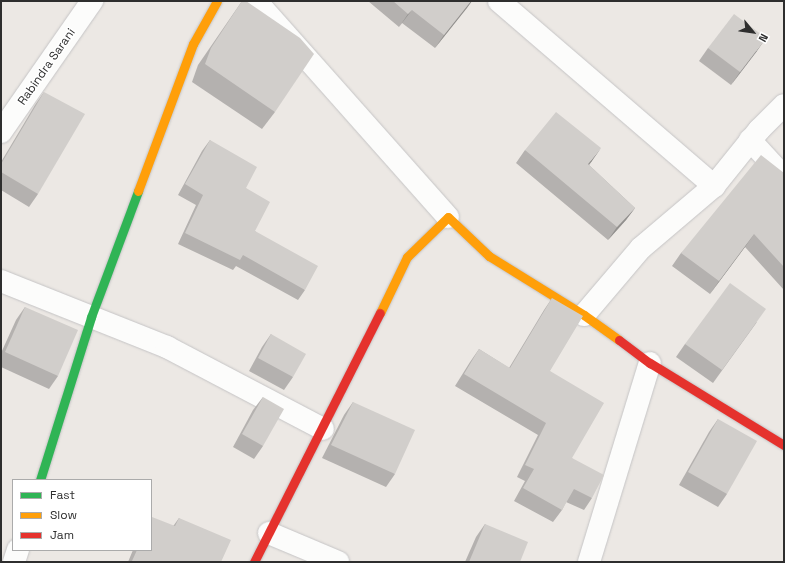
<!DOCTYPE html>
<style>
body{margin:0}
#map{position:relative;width:785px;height:563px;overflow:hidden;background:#ece8e4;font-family:"Space Grotesk",sans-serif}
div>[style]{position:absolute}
.roads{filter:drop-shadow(0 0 1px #c5c4c5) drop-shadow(0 0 1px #c5c4c5)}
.street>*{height:22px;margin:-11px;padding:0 11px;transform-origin:11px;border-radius:11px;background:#fcfcfb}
.fast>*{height:9px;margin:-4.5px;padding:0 4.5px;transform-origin:4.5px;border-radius:4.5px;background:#30b455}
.slow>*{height:9px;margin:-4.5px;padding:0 4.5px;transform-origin:4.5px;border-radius:4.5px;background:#ff9f0a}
.jam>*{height:9px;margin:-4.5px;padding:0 4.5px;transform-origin:4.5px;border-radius:4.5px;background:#e5322d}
.wall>*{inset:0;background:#b4b1af}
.shaded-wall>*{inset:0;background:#92908e}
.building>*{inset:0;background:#d1cecb}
span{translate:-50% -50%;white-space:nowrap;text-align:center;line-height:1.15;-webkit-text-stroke:3px #fff;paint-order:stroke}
.street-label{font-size:12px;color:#2e2e2e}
.frame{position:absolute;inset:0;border:2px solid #2e2e2e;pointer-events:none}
.legend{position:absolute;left:12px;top:479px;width:140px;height:72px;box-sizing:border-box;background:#fff;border:1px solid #ababab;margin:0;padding:5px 7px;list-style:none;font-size:12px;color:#2e2e2e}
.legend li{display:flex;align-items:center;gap:8px;height:20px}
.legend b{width:20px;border:1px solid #ababab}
.north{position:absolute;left:733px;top:12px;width:40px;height:40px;-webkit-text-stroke:3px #fff;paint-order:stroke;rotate:119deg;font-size:11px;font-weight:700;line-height:16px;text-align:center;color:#2e2e2e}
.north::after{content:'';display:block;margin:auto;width:14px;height:18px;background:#2e2e2e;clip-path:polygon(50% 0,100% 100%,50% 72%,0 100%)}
</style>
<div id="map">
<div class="roads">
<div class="street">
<div style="left:256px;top:1px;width:289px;rotate:48.4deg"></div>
<div style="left:499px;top:1px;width:284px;rotate:40.7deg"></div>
<div style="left:1px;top:132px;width:160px;rotate:-55.2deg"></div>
<div style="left:750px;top:140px;width:50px;rotate:47.4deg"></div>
<div style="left:1px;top:281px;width:179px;rotate:21.7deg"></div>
<div style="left:167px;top:347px;width:176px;rotate:27.7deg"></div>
<div style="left:584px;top:315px;width:88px;rotate:-49.6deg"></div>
<div style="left:641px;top:248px;width:96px;rotate:-40.3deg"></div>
<div style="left:714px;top:186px;width:72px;rotate:-51.2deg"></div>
<div style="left:759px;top:130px;width:35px;rotate:-45deg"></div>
<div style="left:269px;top:533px;width:75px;rotate:22.8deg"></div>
<div style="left:14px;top:562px;width:13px;rotate:-72deg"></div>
<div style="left:589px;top:562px;width:208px;rotate:-73deg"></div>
</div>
<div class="fast">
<div style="left:40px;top:480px;width:171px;rotate:-72.6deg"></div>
<div style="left:91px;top:317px;width:134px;rotate:-69.5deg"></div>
</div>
<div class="slow">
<div style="left:138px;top:191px;width:157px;rotate:-69.5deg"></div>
<div style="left:193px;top:44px;width:49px;rotate:-60.8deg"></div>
<div style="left:380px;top:313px;width:62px;rotate:-64.3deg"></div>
<div style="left:407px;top:257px;width:57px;rotate:-44.3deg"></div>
<div style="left:448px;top:217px;width:57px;rotate:43.6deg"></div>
<div style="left:489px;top:256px;width:112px;rotate:31.8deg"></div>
<div style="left:584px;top:315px;width:43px;rotate:35.5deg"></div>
</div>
<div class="jam">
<div style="left:619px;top:340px;width:39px;rotate:37deg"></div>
<div style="left:650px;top:363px;width:157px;rotate:31.5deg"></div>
<div style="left:254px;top:562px;width:279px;rotate:-63.2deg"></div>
</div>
</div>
<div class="wall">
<div style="clip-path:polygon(242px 1px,275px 112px,262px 129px,192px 82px,198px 65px)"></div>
<div style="clip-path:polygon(368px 1px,472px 1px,435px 48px,402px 23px,399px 27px)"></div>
<div style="clip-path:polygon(708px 48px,757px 51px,731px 85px,699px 61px)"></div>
<div style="clip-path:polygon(44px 92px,38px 194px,29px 207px,1px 190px,1px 162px,35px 105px)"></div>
<div style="clip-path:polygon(210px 140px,246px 188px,255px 231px,305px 290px,298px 300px,236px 266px,233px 270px,178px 244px,196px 205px,178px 195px,202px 151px)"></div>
<div style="clip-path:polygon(525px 150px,592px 161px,589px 165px,635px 208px,626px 220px,608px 240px,516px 163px)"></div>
<div style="clip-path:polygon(784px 173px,784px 290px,745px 247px,710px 294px,672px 266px,681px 253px)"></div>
<div style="clip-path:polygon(552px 298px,550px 371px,572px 458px,592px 498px,584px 510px,566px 502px,562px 510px,553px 522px,514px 501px,525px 481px,517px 477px,538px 435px,455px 386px,470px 362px,479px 349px,509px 368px,544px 310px)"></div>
<div style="clip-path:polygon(25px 307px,58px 376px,49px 389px,1px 367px,1px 353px,16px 320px)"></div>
<div style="clip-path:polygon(757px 322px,713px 383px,676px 357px,685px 344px)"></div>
<div style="clip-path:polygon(271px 334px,293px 377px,284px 390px,249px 371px,262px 347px)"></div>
<div style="clip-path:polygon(263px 397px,263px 446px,254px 459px,233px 447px,253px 410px)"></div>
<div style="clip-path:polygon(353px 402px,395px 474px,386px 487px,322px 458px,344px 415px)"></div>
<div style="clip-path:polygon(718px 419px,727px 494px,718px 507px,679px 485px,709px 432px)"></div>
<div style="clip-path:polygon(179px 518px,221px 562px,128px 562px,133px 550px,151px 550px,174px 525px)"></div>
<div style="clip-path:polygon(485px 524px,520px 562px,465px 562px,476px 537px)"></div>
</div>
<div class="shaded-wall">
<div style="clip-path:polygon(471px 1px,472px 1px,467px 8px,435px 48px,444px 35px)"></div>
<div style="clip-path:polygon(412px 10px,402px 23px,399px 27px,408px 14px)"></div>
<div style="clip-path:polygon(766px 38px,757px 51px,731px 85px,740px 72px)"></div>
<div style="clip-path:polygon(601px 148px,592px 161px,579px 177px,588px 164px)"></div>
<div style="clip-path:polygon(635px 208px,626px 220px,608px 240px,617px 227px)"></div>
<div style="clip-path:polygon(754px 234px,745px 247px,710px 294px,719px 281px)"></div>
</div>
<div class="building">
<div style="clip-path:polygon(242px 1px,246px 1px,300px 38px,314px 54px,275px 112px,205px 64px,211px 48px)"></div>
<div style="clip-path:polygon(393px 1px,471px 1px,444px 35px,412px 10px,408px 14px)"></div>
<div style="clip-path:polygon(734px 14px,766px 38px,740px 72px,708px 48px)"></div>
<div style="clip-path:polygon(44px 92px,85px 114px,38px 194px,1px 172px,1px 164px)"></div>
<div style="clip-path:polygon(556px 112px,601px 148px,588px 164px,635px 208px,617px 227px,525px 150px)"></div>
<div style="clip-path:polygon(210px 140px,257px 167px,246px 188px,270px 202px,255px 231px,318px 266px,305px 290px,243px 255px,240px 260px,185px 233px,203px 195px,185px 184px)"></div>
<div style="clip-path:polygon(761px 155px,784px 173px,784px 267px,754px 234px,719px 281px,681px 253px)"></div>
<div style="clip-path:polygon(730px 283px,766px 309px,722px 370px,685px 344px)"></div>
<div style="clip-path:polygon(552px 298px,583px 316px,550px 371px,604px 403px,572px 458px,604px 475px,592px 498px,574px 489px,562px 510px,523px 488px,534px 469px,525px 465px,546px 423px,464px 374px,479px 349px,510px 368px)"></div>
<div style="clip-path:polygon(25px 307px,78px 330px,58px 376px,5px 352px)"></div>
<div style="clip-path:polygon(271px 334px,306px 354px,293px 377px,258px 358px)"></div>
<div style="clip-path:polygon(263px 397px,284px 409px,263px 446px,242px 434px)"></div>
<div style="clip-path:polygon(353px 402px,415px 430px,395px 474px,331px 445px)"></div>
<div style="clip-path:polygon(718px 419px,757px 441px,727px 494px,688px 472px)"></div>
<div style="clip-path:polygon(152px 517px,175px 526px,179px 518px,231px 540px,221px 562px,133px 562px,132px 561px,137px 550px,151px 550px,151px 518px)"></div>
<div style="clip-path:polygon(485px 524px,528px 542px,520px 562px,469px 562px)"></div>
</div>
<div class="street-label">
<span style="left:47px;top:67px;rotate:-55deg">Rabindra Sarani</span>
</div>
<div class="frame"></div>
<ul class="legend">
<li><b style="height:5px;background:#30b455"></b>Fast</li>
<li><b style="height:5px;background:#ff9f0a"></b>Slow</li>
<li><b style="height:5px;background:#e5322d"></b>Jam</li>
</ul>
<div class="north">N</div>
</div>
